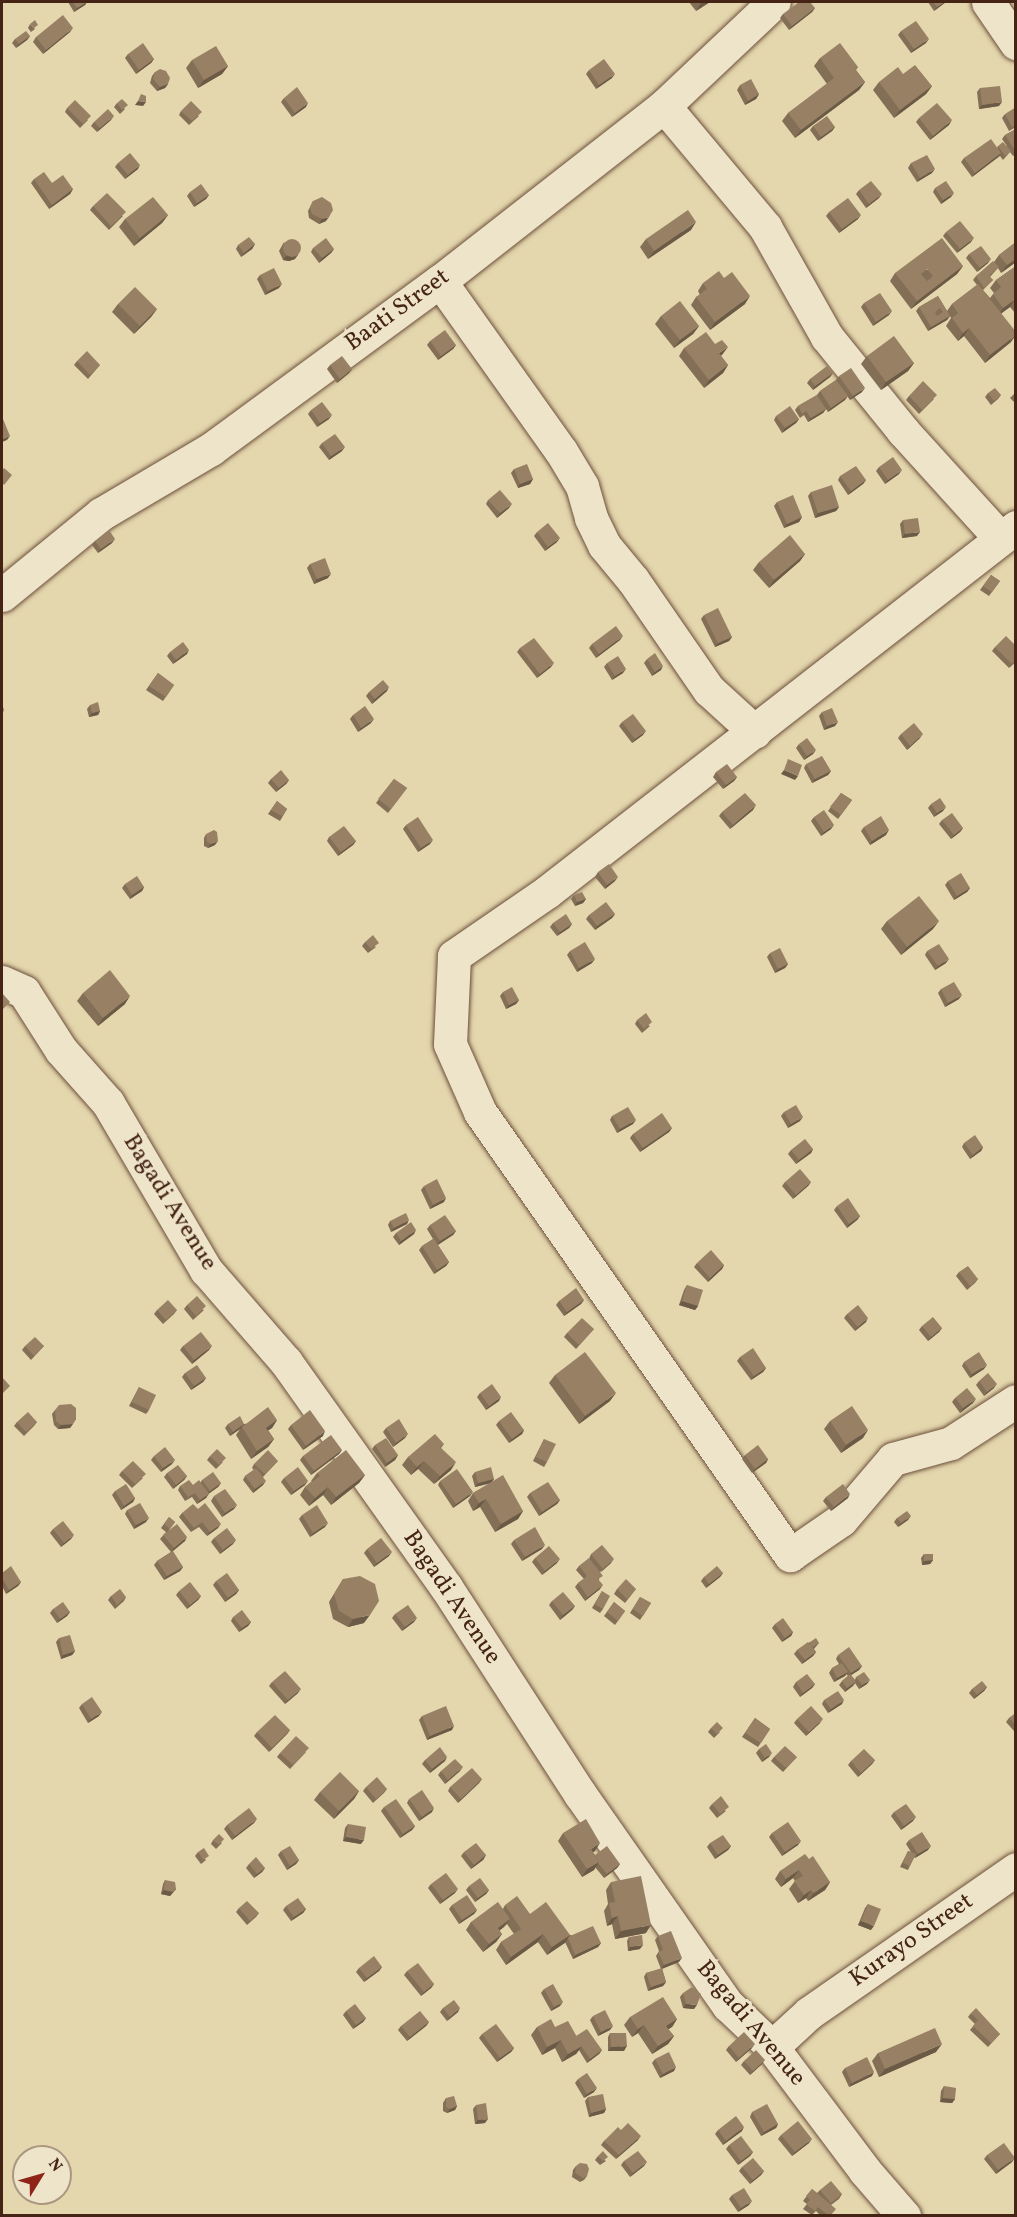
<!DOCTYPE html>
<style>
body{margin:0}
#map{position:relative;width:1017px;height:2217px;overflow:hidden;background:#e4d6ad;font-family:Vollkorn,serif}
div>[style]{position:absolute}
.roads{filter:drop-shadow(0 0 2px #6d503b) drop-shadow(0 0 2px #6d503b)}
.minor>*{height:33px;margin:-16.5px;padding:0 16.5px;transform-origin:16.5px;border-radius:16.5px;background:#ede4ca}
.wall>*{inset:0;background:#836e56}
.shaded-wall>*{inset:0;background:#6a5a46}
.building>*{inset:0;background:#988064}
.round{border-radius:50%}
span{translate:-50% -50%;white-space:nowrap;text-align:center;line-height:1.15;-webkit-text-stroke:6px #ede4ca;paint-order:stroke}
.street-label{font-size:24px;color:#452315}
.frame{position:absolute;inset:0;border:3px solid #452315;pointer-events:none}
.north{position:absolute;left:12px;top:2145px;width:60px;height:60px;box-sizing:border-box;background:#ede4ca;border:2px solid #aa9782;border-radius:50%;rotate:53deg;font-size:16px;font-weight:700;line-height:24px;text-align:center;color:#452315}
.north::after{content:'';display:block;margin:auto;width:21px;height:27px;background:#8f2418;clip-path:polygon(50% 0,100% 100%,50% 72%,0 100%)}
</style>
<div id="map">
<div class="roads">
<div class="minor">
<div style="left:988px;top:2px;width:50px;rotate:55.7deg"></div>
<div style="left:664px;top:106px;width:158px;rotate:50.1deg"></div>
<div style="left:765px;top:227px;width:126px;rotate:60.6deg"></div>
<div style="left:827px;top:337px;width:121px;rotate:51deg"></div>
<div style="left:903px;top:431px;width:144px;rotate:47.8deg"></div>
<div style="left:440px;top:281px;width:209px;rotate:54.6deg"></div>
<div style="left:561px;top:451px;width:41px;rotate:59deg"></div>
<div style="left:582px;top:486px;width:33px;rotate:74deg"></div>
<div style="left:591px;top:518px;width:30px;rotate:64deg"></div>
<div style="left:604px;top:545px;width:45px;rotate:50.4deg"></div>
<div style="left:633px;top:580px;width:134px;rotate:55.4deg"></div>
<div style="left:709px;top:690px;width:62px;rotate:42.4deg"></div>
<div style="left:1016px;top:527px;width:594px;rotate:142.11deg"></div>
<div style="left:547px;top:892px;width:113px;rotate:145.5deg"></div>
<div style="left:454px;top:956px;width:88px;rotate:92.6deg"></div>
<div style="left:450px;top:1044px;width:74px;rotate:66.2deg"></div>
<div style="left:480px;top:1112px;width:541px;rotate:55.02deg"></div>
<div style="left:790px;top:1555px;width:62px;rotate:-34.5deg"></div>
<div style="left:841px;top:1520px;width:80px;rotate:-49.6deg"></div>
<div style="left:893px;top:1459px;width:60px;rotate:-15.4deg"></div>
<div style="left:951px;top:1443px;width:77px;rotate:-32.9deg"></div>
<div style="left:2px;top:595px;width:128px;rotate:-39.3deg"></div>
<div style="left:101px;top:514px;width:128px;rotate:-30.6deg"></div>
<div style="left:211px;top:449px;width:284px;rotate:-36.3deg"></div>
<div style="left:440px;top:281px;width:284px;rotate:-38deg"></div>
<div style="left:664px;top:106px;width:151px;rotate:-43.4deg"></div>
<div style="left:2px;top:982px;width:24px;rotate:24deg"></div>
<div style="left:24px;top:992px;width:69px;rotate:57.5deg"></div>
<div style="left:61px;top:1050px;width:71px;rotate:48.4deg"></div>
<div style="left:108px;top:1103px;width:194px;rotate:59.6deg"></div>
<div style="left:206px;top:1270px;width:122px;rotate:49deg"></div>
<div style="left:286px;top:1362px;width:276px;rotate:54.6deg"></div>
<div style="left:446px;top:1587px;width:247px;rotate:57.1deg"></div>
<div style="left:580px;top:1794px;width:258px;rotate:55deg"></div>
<div style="left:728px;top:2005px;width:61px;rotate:43.7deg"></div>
<div style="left:772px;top:2047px;width:155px;rotate:53.1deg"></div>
<div style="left:865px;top:2171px;width:60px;rotate:49.1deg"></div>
<div style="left:772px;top:2047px;width:50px;rotate:-42.6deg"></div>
<div style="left:809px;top:2013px;width:252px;rotate:-34.8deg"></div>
</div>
</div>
<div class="wall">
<div style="clip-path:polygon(68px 2px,87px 2px,85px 5px,74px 12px)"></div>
<div style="clip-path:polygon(689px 2px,710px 2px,696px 11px)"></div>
<div style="clip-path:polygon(928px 2px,946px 2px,934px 11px)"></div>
<div style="clip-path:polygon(815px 8px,812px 12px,789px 30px,780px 18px,783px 14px)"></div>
<div style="clip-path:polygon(30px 24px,35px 29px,31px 32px,28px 28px)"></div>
<div style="clip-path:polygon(901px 31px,926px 43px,911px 53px,898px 35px)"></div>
<div style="clip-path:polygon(70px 32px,43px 54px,33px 42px,36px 37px)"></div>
<div style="clip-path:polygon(30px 36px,27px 40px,16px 48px,12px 43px,15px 39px)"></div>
<div style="clip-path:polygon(128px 54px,154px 59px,151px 63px,136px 74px,125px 58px)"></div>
<div style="clip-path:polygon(820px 58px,858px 67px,856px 70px,865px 82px,859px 90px,795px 138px,782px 121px,788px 113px,827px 84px,814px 66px)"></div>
<div style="clip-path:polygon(192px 60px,228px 66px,222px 74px,198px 88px,186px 68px)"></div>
<div style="clip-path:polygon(589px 70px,612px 78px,596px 89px,586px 74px)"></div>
<div style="clip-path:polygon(155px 72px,168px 84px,165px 88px,157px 91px,150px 83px,152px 76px)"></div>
<div style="clip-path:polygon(903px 74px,932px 86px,926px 94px,894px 118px,873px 90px,879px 82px)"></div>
<div style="clip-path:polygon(740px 85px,759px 94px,756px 99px,745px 105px,737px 90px)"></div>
<div style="clip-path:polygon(980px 88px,999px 106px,979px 109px,977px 92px)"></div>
<div style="clip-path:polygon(284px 98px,306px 107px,292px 117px,281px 102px)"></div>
<div style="clip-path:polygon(117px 103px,125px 109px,120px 114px,114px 107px)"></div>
<div style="clip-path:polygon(67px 108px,88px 120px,80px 128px,65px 112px)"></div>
<div style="clip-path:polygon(181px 111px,199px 116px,189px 125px,179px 115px)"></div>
<div style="clip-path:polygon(1005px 114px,1016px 127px,1009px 131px,1002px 118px)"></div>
<div style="clip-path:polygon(919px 118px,949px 125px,930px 140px,916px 122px)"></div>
<div style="clip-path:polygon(111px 120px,97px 132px,91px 126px,94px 122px)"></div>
<div style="clip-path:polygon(813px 126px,835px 127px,832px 131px,818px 141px,810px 130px)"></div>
<div style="clip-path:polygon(1016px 129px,1016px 154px,1013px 156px,1010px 152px,1003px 160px,1000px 156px,972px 177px,961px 162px,964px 158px,997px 148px,998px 146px,1007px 146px,1002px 139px,1005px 135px)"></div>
<div style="clip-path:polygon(118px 163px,138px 169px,125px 179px,115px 167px)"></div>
<div style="clip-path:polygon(911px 163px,932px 173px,917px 182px,908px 168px)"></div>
<div style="clip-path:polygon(34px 179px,52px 183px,73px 189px,70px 194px,49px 209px,31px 183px)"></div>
<div style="clip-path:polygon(935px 188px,951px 197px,941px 204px,933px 192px)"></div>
<div style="clip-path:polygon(859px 190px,879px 198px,866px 208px,856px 194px)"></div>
<div style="clip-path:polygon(190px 192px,209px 195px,206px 199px,194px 207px,187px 196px)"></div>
<div style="clip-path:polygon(313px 201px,326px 221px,319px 224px,309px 218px,308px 211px)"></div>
<div style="clip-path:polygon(93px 206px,123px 216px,109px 230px,90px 210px)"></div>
<div style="clip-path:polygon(829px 212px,858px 219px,839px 233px,826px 216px)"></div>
<div style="clip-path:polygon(168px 215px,162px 223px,134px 246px,119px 227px,125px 219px)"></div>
<div style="clip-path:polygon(691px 230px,648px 259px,640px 247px,646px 239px)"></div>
<div style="clip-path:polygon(946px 232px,971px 242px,957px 253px,943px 236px)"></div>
<div style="clip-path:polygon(284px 242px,295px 259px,289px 261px,283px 260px,279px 251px)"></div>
<div style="clip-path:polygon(1016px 242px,1016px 262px,1001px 273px,998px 268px,990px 277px,993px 280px,983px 290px,990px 298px,994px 293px,990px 288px,996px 280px,1016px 266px,1016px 314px,1010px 307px,1001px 313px,1011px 342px,985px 363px,964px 336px,958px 341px,946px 326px,951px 318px,950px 316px,947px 320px,928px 331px,916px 311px,919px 307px,938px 296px,947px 311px,952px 304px,977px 285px,973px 280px,976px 276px,994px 262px,999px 255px)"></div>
<div style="clip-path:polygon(255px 244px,252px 249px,241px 257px,236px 249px,238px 245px)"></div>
<div style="clip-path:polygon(313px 248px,334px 249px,331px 253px,319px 263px,311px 252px)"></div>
<div style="clip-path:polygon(969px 254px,988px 263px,977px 272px,966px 258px)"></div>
<div style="clip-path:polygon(963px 266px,957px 274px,911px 309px,890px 281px,895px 273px)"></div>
<div style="clip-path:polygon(260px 275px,279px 288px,265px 295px,257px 279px)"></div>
<div style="clip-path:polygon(703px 283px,745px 304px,710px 330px,691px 305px,696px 297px,700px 295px,698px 291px)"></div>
<div style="clip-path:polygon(864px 303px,889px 315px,873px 326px,861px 307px)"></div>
<div style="clip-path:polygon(118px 304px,157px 309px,151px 317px,134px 334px,112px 312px)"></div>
<div style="clip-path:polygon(661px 316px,699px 326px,693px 334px,674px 348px,655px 324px)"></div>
<div style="clip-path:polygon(430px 341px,456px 345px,453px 349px,438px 360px,427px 345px)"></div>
<div style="clip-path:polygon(684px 348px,721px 356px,728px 365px,723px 373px,704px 388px,679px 356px)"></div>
<div style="clip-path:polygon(867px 356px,914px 363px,908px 371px,881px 390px,861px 364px)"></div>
<div style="clip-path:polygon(77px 361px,100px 365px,88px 379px,74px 365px)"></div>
<div style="clip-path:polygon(330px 365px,352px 369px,349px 373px,337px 383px,327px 369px)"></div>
<div style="clip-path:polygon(833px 373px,830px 377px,813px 390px,807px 383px,810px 379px)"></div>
<div style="clip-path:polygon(839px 376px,862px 392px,850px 400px,847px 396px,845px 400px,828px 412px,826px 409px,823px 413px,808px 422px,804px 415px,800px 418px,795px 410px,798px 406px,817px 395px,820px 391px,836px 380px)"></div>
<div style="clip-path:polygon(1016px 392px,1016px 404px,1010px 398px)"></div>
<div style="clip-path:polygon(988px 393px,1001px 395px,998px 399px,991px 405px,985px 397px)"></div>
<div style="clip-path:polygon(909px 396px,934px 399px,919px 414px,906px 400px)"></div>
<div style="clip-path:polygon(311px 410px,329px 419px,317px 427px,308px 414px)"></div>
<div style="clip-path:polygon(776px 416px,799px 419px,796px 423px,782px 433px,774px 420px)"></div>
<div style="clip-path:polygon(322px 443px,342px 451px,329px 460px,319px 447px)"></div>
<div style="clip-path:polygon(879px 467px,899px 474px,885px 484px,876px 471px)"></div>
<div style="clip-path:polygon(514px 469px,533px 479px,530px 484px,518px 488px,511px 473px)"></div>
<div style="clip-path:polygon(840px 476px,866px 480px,863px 484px,848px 495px,838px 480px)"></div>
<div style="clip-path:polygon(811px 492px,839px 507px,836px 511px,815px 518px,808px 496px)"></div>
<div style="clip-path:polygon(488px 500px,509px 508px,497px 518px,486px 504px)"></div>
<div style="clip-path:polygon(777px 502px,802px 517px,799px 522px,784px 528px,774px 506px)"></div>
<div style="clip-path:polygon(903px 520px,917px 536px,902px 538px,900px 524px)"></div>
<div style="clip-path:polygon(537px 532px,557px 542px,545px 551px,534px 536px)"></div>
<div style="clip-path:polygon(95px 541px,112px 543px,98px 553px,92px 545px)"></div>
<div style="clip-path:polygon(805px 554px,800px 561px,769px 588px,753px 570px,759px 562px)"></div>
<div style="clip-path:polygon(310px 564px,328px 578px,314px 584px,307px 568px)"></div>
<div style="clip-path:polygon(991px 575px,1000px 581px,989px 596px,980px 590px)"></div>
<div style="clip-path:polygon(704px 615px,732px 637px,729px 641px,715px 647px,701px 619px)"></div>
<div style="clip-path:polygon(620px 640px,596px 658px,589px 648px,592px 644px)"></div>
<div style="clip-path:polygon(1016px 646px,1016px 662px,1009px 668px,992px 651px,995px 647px)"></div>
<div style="clip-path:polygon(520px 648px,551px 667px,537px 678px,517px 652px)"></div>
<div style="clip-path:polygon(170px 652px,187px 654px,173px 664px,167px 656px)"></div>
<div style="clip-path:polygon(647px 659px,661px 670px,652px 676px,644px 663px)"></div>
<div style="clip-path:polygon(607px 663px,623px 673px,612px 680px,604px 667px)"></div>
<div style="clip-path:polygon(158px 673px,174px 685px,163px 701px,146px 690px)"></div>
<div style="clip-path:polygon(387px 691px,372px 704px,366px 696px,369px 692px)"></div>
<div style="clip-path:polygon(90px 705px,100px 711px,98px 715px,89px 717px,87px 709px)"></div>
<div style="clip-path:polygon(822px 712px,835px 726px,824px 730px,819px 716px)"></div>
<div style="clip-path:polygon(353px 715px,371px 723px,358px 732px,350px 719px)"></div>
<div style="clip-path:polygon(622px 722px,643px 735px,632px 743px,619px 726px)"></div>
<div style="clip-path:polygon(901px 734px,920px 738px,907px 750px,898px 738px)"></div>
<div style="clip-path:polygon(799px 744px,813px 754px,804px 760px,796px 748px)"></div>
<div style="clip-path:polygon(806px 764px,831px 771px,828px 775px,812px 783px,804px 768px)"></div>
<div style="clip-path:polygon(716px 772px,737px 777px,734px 781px,723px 789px,713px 777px)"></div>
<div style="clip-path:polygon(271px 779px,289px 780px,286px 784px,276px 792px,268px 783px)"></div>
<div style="clip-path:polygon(394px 779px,407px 788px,388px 813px,376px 803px)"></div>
<div style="clip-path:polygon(841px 793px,852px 800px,838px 819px,828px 811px)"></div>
<div style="clip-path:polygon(277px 801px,287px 809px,280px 821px,268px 814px)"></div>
<div style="clip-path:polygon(931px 804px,943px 811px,934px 817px,928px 808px)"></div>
<div style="clip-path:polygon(753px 810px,730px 829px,719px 816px,722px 812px)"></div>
<div style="clip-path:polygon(814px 817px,831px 829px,821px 836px,811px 821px)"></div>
<div style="clip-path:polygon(942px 820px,963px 828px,960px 832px,951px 839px,939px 824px)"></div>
<div style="clip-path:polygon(406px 825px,430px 844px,418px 852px,403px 829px)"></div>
<div style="clip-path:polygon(864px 827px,886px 835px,870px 845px,861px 831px)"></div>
<div style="clip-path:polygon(206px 834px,215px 845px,208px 848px,204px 846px,204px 838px)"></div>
<div style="clip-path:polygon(329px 837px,356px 841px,353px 845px,338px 856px,327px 841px)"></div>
<div style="clip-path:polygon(598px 872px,615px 881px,605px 889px,595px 877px)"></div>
<div style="clip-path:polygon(948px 881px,970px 888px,967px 892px,954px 900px,945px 885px)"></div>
<div style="clip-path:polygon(125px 884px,144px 887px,142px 891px,130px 899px,122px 888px)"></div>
<div style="clip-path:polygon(574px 895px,586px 899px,583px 903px,575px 906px,571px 899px)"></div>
<div style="clip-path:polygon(615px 914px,612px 918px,595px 930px,586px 919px,589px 915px)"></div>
<div style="clip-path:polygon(887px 921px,933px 929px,901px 955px,881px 929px)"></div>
<div style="clip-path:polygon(553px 923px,572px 924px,569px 928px,557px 936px,550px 927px)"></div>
<div style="clip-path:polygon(365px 942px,376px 947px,368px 953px,362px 946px)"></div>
<div style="clip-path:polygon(570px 951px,592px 963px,577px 972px,567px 955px)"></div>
<div style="clip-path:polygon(927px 951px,946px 963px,935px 970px,925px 955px)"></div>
<div style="clip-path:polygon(770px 953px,788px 964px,785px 968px,775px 973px,767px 957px)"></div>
<div style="clip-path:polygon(941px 989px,959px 999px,945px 1007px,938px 993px)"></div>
<div style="clip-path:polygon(503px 992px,519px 1000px,516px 1004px,506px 1009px,500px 996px)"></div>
<div style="clip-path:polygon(83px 993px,125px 1004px,98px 1026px,77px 1001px)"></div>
<div style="clip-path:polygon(637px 1020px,650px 1026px,642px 1033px,635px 1024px)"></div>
<div style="clip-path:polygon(784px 1112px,800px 1121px,788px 1128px,781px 1116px)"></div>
<div style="clip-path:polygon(612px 1116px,633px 1124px,617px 1133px,610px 1120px)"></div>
<div style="clip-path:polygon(672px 1128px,669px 1132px,640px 1152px,630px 1138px,633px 1134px)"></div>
<div style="clip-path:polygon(964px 1143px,983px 1147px,981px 1151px,970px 1159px,962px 1147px)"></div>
<div style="clip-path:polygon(813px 1149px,811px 1153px,796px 1164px,788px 1154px,791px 1150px)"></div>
<div style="clip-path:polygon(785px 1182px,811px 1182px,808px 1186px,793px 1199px,782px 1186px)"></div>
<div style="clip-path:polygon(424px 1186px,444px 1202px,430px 1209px,421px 1190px)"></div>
<div style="clip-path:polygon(837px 1206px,860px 1216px,857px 1220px,847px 1228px,834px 1210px)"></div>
<div style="clip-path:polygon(390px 1221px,407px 1224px,391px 1232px,388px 1225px)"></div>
<div style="clip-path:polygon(430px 1225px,456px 1231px,453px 1235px,438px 1245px,449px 1262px,446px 1266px,434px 1274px,419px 1250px,422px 1246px,433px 1239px,427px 1229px)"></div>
<div style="clip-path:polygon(396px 1233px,414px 1234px,399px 1245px,393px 1237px)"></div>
<div style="clip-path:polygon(697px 1263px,724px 1265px,722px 1269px,708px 1282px,694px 1267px)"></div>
<div style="clip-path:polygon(959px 1272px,978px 1279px,975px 1283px,967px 1290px,956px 1276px)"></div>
<div style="clip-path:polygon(687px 1285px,698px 1306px,695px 1310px,679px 1305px,684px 1290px)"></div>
<div style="clip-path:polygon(584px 1300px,581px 1304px,564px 1316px,556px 1305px,559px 1301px)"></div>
<div style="clip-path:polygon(187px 1305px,204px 1310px,193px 1320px,184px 1309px)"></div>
<div style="clip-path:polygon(157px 1310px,177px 1310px,174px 1314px,163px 1324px,154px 1314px)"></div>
<div style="clip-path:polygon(847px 1314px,866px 1322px,855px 1331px,844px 1318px)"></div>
<div style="clip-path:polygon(922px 1326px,942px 1328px,939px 1332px,928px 1341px,919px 1330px)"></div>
<div style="clip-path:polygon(594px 1329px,576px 1349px,564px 1337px,567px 1333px)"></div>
<div style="clip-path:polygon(25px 1346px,44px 1346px,31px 1360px,22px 1350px)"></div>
<div style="clip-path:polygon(183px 1346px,209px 1350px,192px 1364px,180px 1350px)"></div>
<div style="clip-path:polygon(740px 1357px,766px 1368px,763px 1372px,751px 1380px,737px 1361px)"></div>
<div style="clip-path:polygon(964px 1362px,984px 1369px,970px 1378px,962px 1366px)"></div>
<div style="clip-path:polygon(185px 1373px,206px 1378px,203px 1382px,191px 1390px,182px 1377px)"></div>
<div style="clip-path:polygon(555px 1375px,610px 1401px,579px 1424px,549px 1383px)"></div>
<div style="clip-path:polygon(979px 1381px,994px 1388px,984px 1396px,976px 1385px)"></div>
<div style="clip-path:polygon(139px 1387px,149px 1410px,146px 1414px,129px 1406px)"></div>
<div style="clip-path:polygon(480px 1393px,499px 1401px,486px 1410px,477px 1397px)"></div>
<div style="clip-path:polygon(955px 1398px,973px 1403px,960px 1413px,952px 1402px)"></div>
<div style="clip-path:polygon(55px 1410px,76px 1419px,70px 1428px,58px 1429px,54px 1425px,52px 1414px)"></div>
<div style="clip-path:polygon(277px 1420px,272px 1428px,268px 1430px,274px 1439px,268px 1447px,251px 1459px,236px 1435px,240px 1429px,230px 1436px,225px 1428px,228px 1424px,244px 1424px)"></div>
<div style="clip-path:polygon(499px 1421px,524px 1430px,522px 1434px,509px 1443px,496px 1425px)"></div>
<div style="clip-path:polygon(830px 1421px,863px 1438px,841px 1453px,824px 1429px)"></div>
<div style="clip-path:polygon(17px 1422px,37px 1422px,34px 1426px,24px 1436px,14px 1426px)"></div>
<div style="clip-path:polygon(291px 1425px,323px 1436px,303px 1450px,288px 1429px)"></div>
<div style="clip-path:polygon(386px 1428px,405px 1438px,393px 1447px,383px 1432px)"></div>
<div style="clip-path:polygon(544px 1439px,547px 1462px,544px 1467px,533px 1461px)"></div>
<div style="clip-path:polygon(444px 1444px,441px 1448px,451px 1470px,434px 1484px,418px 1469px,411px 1475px,402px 1465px,408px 1457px)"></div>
<div style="clip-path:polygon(375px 1445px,398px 1455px,395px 1460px,385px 1467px,372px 1449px)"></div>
<div style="clip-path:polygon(342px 1450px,339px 1454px,311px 1475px,300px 1460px,303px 1456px)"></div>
<div style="clip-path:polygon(745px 1455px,768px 1459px,766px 1463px,752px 1473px,742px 1459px)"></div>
<div style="clip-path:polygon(154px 1456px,172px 1464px,161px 1472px,151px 1460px)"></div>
<div style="clip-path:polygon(210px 1456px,223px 1462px,216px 1469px,207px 1460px)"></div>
<div style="clip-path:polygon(278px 1461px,263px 1477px,263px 1485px,253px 1493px,243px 1480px,245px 1476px,254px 1470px,252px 1468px,254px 1464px)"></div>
<div style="clip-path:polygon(122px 1471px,143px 1478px,132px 1488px,119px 1475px)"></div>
<div style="clip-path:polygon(475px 1472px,494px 1479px,491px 1483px,523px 1511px,518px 1519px,495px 1532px,480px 1507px,473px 1511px,468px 1501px,473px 1493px,491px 1483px,475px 1487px,472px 1476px)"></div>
<div style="clip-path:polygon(167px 1473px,187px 1476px,184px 1480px,173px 1489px,164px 1477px)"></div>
<div style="clip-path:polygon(317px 1473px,365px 1475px,359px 1483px,331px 1505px,323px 1495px,309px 1506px,300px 1495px,305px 1487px,312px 1481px,311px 1481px)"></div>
<div style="clip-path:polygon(284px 1478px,305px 1485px,291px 1495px,281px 1482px)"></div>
<div style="clip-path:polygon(202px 1480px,221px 1483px,218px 1487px,208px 1494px,206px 1498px,197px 1504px,192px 1497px,185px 1501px,178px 1490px,180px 1486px,193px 1485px,201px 1482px)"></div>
<div style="clip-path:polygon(440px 1481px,470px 1496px,453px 1508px,438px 1485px)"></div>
<div style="clip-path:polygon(115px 1491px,135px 1498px,133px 1502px,121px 1510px,112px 1495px)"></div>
<div style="clip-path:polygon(530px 1493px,560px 1500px,557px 1504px,539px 1516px,527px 1497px)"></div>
<div style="clip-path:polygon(214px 1496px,234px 1509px,222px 1517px,211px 1501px)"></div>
<div style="clip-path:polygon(826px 1497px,848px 1498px,831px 1511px,823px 1501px)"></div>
<div style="clip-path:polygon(198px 1509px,218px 1528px,207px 1536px,199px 1527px,191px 1532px,179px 1517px,182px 1513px)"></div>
<div style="clip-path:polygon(127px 1510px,146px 1522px,134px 1529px,125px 1514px)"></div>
<div style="clip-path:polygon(302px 1515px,325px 1527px,310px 1537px,299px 1519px)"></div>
<div style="clip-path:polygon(169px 1517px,175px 1522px,169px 1530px,185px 1541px,172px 1552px,183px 1567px,180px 1571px,164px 1580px,154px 1565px,157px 1561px,171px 1552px,160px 1539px,166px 1532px,161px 1528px)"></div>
<div style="clip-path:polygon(897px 1518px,908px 1520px,898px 1527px,894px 1522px)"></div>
<div style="clip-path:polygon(53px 1529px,71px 1539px,61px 1547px,50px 1533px)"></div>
<div style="clip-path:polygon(214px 1538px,233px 1544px,220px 1554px,211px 1542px)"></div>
<div style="clip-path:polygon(514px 1540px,542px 1549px,522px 1561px,511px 1544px)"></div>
<div style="clip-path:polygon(367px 1549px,389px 1556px,374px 1567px,364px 1553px)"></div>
<div style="clip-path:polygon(591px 1554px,611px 1563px,600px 1572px,599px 1580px,600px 1589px,585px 1601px,575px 1587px,578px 1583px,584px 1579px,576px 1570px,579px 1566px,589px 1559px)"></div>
<div style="clip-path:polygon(924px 1554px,933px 1560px,930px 1564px,922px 1565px,921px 1558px)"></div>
<div style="clip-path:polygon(535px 1558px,557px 1563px,542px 1575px,532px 1562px)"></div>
<div style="clip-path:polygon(2px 1573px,21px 1582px,18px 1586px,6px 1594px,2px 1586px)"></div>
<div style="clip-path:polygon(723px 1573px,720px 1577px,706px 1588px,701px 1581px,704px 1577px)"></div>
<div style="clip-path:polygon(343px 1579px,364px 1623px,348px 1627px,333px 1619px,329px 1602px)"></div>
<div style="clip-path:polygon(216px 1581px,239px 1590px,236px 1594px,225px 1602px,213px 1585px)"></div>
<div style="clip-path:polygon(617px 1589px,636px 1589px,625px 1603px,614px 1594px)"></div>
<div style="clip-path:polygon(179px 1591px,201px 1596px,198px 1600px,187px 1609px,176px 1595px)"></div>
<div style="clip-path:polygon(602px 1591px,603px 1609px,600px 1613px,592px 1608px)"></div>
<div style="clip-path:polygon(111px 1596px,126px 1597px,124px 1601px,115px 1609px,108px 1600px)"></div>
<div style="clip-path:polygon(640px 1597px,651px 1603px,640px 1620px,630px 1613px)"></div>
<div style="clip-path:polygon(552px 1601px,575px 1606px,572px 1610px,560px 1620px,549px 1605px)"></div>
<div style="clip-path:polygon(614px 1602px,625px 1611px,615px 1625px,604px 1616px)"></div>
<div style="clip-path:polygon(53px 1609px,70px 1612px,67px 1616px,57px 1623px,50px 1613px)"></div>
<div style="clip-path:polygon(395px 1614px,414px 1622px,402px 1631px,392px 1618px)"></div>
<div style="clip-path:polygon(233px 1617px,251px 1622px,248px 1626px,239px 1632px,231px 1621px)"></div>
<div style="clip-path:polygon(775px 1624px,793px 1632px,791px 1636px,782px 1642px,772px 1628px)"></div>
<div style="clip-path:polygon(59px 1638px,75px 1651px,72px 1655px,61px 1659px,56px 1642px)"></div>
<div style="clip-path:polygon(810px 1642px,819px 1643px,814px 1649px,816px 1652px,813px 1656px,802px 1664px,794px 1654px,797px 1650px)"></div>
<div style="clip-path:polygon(838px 1655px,862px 1666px,859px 1670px,851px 1675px,855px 1680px,856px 1677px,867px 1684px,859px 1689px,855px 1683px,845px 1692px,839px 1685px,842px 1681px,848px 1676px,846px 1674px,845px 1676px,834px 1682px,829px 1673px,832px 1668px,839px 1664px,836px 1659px)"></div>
<div style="clip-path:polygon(272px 1682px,298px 1693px,285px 1704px,269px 1686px)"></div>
<div style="clip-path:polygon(796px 1682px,815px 1684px,812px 1688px,800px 1697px,793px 1687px)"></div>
<div style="clip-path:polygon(987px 1687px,984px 1691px,974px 1699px,969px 1693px,972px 1689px)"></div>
<div style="clip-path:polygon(824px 1700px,842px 1704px,828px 1713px,822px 1704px)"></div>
<div style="clip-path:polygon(82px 1704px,99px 1716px,88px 1723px,79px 1708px)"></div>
<div style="clip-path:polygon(1016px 1713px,1016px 1729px,1014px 1731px,1006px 1722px,1009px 1718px)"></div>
<div style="clip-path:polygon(422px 1716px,452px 1730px,427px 1740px,419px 1720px)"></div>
<div style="clip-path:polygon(755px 1718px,770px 1729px,758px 1747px,742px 1737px)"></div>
<div style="clip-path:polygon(797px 1719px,820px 1723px,806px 1736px,794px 1723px)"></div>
<div style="clip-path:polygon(711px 1728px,720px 1732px,714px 1738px,708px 1732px)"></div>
<div style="clip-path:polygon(290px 1730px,287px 1734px,269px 1752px,254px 1736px,257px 1732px)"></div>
<div style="clip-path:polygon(759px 1749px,769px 1757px,762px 1762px,756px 1753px)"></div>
<div style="clip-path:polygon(306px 1752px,290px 1769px,277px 1757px,280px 1753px)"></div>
<div style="clip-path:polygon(774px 1757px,797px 1757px,783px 1772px,771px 1761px)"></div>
<div style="clip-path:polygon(425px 1760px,445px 1761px,430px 1773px,422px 1764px)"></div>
<div style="clip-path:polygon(875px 1760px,872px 1764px,858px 1777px,848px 1765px,851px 1761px)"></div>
<div style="clip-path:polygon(441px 1771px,460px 1771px,445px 1784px,438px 1775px)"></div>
<div style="clip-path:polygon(482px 1779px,479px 1783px,458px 1803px,448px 1791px,450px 1787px)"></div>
<div style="clip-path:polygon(366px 1787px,387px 1789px,384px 1793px,373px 1803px,363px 1791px)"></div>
<div style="clip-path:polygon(359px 1791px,354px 1799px,334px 1819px,314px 1800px,320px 1792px)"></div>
<div style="clip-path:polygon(409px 1799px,432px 1812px,419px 1821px,407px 1803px)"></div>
<div style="clip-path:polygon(712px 1804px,726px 1811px,717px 1818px,709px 1808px)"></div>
<div style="clip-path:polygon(384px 1807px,415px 1826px,412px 1830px,400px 1838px,381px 1811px)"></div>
<div style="clip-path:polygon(894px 1812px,913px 1821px,901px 1830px,891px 1816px)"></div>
<div style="clip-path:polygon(254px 1823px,232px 1840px,224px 1829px,227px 1825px)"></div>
<div style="clip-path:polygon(348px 1824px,361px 1844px,343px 1841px,345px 1828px)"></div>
<div style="clip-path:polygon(563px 1833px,595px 1851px,593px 1852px,595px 1855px,620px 1864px,617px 1868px,604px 1878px,595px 1867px,594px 1870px,582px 1877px,558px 1841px)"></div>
<div style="clip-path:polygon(772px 1833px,798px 1845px,782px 1856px,769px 1837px)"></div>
<div style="clip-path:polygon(213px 1840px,222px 1843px,216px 1849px,211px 1844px)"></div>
<div style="clip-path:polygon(909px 1840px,928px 1850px,915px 1858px,914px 1857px,908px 1870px,900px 1867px,908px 1851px,911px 1852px,906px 1844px)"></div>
<div style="clip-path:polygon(710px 1843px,731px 1846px,728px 1850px,715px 1859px,707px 1847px)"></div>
<div style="clip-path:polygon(281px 1851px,299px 1860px,296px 1864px,287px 1870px,278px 1855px)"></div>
<div style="clip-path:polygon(198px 1852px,206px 1860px,201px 1864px,195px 1856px)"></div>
<div style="clip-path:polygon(464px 1852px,486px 1855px,483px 1860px,471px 1869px,461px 1856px)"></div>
<div style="clip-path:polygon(809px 1859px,830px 1882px,825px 1890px,808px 1901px,806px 1898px,798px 1903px,789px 1889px,795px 1881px,793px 1878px,781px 1887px,775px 1879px,780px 1871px)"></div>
<div style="clip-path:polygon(249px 1864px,265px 1868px,262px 1872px,254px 1878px,246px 1868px)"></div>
<div style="clip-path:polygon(165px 1880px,176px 1889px,170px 1896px,161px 1894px,163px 1884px)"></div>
<div style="clip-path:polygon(611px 1882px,646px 1933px,615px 1939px,612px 1924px,607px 1926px,604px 1911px,608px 1904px,606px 1890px)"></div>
<div style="clip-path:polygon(431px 1884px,455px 1893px,440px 1904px,428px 1888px)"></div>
<div style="clip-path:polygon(469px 1886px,489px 1890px,486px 1894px,475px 1902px,466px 1890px)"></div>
<div style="clip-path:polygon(868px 1904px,871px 1930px,858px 1925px,865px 1908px)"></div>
<div style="clip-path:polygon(452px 1905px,477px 1910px,474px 1914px,459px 1924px,449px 1909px)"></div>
<div style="clip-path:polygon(505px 1905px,530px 1914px,570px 1935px,601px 1943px,598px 1947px,573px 1959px,565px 1942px,547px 1955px,538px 1942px,506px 1965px,496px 1950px,501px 1942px,514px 1934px,507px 1924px,499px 1931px,502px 1934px,496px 1942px,483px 1952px,466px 1930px,471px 1922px,503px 1909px)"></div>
<div style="clip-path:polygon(286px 1906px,306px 1909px,303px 1913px,291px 1921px,283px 1910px)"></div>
<div style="clip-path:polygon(239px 1908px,259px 1913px,256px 1917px,247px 1925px,236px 1912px)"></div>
<div style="clip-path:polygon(658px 1936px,679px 1962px,662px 1969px,666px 1982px,663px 1986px,648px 1991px,644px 1977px,646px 1973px,661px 1969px,656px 1956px,659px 1951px,655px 1940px)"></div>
<div style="clip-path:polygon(629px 1937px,640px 1949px,628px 1951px,627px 1941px)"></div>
<div style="clip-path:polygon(382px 1967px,379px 1971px,364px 1982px,356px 1972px,359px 1968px)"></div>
<div style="clip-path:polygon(407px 1971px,434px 1984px,431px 1988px,421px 1996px,404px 1975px)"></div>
<div style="clip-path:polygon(544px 1989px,560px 2006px,551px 2011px,541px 1993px)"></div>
<div style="clip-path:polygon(683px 1993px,694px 2009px,683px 2008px,680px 1997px)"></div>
<div style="clip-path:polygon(443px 2008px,458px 2012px,447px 2021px,440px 2012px)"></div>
<div style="clip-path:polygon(346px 2011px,366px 2018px,363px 2022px,353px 2029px,343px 2015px)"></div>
<div style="clip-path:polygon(971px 2013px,1000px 2034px,988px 2047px,970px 2030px,975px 2024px,968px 2017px)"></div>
<div style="clip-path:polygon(593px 2016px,610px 2030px,598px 2036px,590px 2020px)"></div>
<div style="clip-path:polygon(630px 2017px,677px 2019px,672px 2027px,668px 2029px,674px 2036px,668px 2044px,652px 2054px,638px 2033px,632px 2037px,624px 2025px)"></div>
<div style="clip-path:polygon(429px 2022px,426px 2026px,407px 2041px,398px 2030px,401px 2026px)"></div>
<div style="clip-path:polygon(537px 2027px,555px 2027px,576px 2036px,602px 2050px,599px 2054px,587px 2063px,579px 2050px,576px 2054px,562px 2062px,555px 2048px,542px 2055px,531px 2035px)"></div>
<div style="clip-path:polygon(610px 2033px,624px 2051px,608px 2051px,608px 2037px)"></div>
<div style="clip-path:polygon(482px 2034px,514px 2048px,511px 2052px,497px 2062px,479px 2038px)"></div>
<div style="clip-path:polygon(729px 2046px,752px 2048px,736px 2062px,726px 2050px)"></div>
<div style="clip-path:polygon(936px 2052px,879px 2077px,872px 2061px,878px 2053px)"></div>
<div style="clip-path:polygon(655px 2059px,674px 2071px,660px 2078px,652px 2063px)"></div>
<div style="clip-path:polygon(744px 2061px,762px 2064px,750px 2075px,741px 2065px)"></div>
<div style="clip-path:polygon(845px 2068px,872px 2076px,849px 2087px,842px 2072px)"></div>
<div style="clip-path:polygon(578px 2079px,594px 2092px,584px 2098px,575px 2083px)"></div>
<div style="clip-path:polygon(944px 2086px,955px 2099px,952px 2103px,940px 2102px,941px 2091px)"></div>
<div style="clip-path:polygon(588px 2097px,606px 2109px,604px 2113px,589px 2117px,585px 2101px)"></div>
<div style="clip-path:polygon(446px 2098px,457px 2106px,455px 2110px,447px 2113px,443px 2111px,443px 2103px)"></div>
<div style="clip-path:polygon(476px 2105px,485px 2123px,475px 2124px,473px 2109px)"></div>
<div style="clip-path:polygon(752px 2112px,778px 2124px,776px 2128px,761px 2136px,750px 2117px)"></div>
<div style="clip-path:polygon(621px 2130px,638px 2140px,616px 2159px,601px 2145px,604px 2141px)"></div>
<div style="clip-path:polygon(718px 2130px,742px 2131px,723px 2145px,715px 2134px)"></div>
<div style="clip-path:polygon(781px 2135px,809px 2143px,792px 2156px,778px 2139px)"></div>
<div style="clip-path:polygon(729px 2145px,753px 2152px,750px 2156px,738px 2165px,726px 2149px)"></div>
<div style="clip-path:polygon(987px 2155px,1012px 2162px,996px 2174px,984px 2159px)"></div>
<div style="clip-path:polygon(598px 2156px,606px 2161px,600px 2165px,595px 2160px)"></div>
<div style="clip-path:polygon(624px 2161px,644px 2166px,630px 2177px,621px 2165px)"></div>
<div style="clip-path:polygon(576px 2166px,587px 2176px,584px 2180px,580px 2182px,572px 2177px,573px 2170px)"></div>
<div style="clip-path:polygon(742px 2167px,764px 2171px,761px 2175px,750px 2184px,739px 2171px)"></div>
<div style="clip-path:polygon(812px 2189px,817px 2193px,820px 2190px,842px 2194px,839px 2199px,831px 2205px,831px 2216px,821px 2216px,816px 2211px,812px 2215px,803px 2209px,807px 2204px,803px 2201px)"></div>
<div style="clip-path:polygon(732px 2195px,749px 2205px,738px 2212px,729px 2199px)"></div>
</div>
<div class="shaded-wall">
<div style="clip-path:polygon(87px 2px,85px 5px,74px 12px,77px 8px)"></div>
<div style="clip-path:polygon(704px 2px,710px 2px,696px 11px,701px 3px)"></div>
<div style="clip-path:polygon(945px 2px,946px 2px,934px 11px,937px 7px)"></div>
<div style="clip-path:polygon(815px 8px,812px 12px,789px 30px,792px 26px)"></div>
<div style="clip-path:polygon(73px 28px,70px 32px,43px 54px,46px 50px)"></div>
<div style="clip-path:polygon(30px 36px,27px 40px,16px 48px,19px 44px)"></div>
<div style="clip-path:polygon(929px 39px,926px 43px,911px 53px,914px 49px)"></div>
<div style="clip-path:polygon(154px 59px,151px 63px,136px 74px,139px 70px)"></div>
<div style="clip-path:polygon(228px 66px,222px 74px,198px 88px,204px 80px)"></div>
<div style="clip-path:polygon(615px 74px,612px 78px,596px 89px,599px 85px)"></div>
<div style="clip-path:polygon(865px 82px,859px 90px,795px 138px,801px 130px)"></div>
<div style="clip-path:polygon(168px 84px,165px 88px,157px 91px,160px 87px)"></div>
<div style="clip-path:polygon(932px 86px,926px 94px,894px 118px,900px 110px)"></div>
<div style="clip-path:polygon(759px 94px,756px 99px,745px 105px,748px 101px)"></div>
<div style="clip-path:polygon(138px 101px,146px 102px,143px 106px,135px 105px)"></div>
<div style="clip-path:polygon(1002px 102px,999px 106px,979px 109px,982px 105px)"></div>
<div style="clip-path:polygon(308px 103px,306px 107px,292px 117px,295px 113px)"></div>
<div style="clip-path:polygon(114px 116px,111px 120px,97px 132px,100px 128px)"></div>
<div style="clip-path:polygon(952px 120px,949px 125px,930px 140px,933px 136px)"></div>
<div style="clip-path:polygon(835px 127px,832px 131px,818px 141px,821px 137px)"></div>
<div style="clip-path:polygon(1001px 153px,998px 157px,972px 177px,975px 173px)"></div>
<div style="clip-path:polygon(140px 165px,138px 169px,125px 179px,128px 175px)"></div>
<div style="clip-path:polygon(935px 169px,932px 173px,917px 182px,920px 178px)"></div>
<div style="clip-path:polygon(73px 189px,70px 194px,49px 209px,52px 205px)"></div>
<div style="clip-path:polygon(954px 193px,951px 197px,941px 204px,943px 200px)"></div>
<div style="clip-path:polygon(882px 194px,879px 198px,866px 208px,869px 204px)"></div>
<div style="clip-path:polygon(209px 195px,206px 199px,194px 207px,197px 203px)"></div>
<div style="clip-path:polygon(168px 215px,162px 223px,134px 246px,140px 238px)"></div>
<div style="clip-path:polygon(861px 215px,858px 219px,839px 233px,842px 229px)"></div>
<div style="clip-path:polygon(329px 217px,326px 221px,319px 224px,322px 219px)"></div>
<div style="clip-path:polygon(696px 222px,691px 230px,648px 259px,654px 251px)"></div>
<div style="clip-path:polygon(974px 238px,971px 242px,957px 253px,960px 249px)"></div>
<div style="clip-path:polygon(255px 244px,252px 249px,241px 257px,244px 253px)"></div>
<div style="clip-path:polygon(334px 249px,331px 253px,319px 263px,322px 258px)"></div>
<div style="clip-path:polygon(298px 255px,295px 259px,289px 261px,283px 260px,286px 256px)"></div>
<div style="clip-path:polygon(991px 259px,988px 263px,977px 272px,980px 268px)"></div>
<div style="clip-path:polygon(1016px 259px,1016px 262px,1001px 273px,1007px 265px)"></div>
<div style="clip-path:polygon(963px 266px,957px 274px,911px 309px,917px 301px)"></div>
<div style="clip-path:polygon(282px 284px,279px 288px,265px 295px,268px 291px)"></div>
<div style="clip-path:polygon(750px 296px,745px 304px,710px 330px,715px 322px)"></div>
<div style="clip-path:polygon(1015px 299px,1010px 307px,998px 316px,1003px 308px)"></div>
<div style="clip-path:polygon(157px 309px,151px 317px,134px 334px,140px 326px)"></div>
<div style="clip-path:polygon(892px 311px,889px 315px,873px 326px,876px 322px)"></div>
<div style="clip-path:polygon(950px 316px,947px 320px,928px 331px,931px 327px)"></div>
<div style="clip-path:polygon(699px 326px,693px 334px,674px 348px,680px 340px)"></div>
<div style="clip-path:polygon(969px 328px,964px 336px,958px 341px,963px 333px)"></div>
<div style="clip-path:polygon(1016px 335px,1011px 342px,985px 363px,990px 355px)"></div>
<div style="clip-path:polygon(456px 345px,453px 349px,438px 360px,441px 356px)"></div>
<div style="clip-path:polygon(728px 347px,722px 355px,714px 361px,719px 353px)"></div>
<div style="clip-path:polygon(914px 363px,908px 371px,881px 390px,886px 382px)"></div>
<div style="clip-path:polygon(728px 365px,723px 373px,704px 388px,709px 380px)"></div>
<div style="clip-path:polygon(352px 369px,349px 373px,337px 383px,340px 379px)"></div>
<div style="clip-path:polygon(833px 373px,830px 377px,813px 390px,815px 386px)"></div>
<div style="clip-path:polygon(865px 388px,862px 392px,850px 400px,853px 396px)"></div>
<div style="clip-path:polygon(848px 396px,845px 400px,828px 412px,831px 408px)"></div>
<div style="clip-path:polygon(826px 409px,823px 413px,808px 422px,811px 418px)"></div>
<div style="clip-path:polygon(332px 415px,329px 419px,317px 427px,320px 423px)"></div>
<div style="clip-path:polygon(799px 419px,796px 423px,782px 433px,785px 428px)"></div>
<div style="clip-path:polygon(10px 436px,7px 440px,2px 442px,2px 439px)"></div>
<div style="clip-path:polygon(345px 447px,342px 451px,329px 460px,331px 456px)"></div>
<div style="clip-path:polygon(902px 470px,899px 474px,885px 484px,888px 480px)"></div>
<div style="clip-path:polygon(533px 479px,530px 484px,518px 488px,520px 484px)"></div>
<div style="clip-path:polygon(866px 480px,863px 484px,848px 495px,851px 491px)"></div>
<div style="clip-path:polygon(512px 504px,509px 508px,497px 518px,500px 513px)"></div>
<div style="clip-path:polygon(839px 507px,836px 511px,815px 518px,818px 513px)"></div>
<div style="clip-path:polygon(802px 517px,799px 522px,784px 528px,787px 524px)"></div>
<div style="clip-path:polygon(920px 532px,917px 536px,902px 538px,905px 534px)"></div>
<div style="clip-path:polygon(560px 538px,557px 542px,545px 551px,548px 547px)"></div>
<div style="clip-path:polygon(115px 539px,112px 543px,98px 553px,101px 549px)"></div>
<div style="clip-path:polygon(805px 554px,800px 561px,769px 588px,774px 580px)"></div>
<div style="clip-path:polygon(331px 574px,328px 578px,314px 584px,317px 579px)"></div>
<div style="clip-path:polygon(623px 636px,620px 640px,596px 658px,599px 654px)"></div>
<div style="clip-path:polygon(732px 637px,729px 641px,715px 647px,718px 643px)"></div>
<div style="clip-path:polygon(189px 650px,187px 654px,173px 664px,176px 660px)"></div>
<div style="clip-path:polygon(554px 663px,551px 667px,537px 678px,540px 674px)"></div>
<div style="clip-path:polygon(663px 666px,661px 670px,652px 676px,655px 672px)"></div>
<div style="clip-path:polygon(626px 669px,623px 673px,612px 680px,615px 676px)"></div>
<div style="clip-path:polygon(389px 687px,387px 691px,372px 704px,375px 699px)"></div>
<div style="clip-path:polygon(100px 711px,98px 715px,89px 717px,92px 713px)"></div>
<div style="clip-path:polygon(374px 719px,371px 723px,358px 732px,361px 728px)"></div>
<div style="clip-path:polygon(838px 722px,835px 726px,824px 730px,827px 726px)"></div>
<div style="clip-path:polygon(646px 731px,643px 735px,632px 743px,635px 739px)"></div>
<div style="clip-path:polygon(923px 734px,920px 738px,907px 750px,910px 746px)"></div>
<div style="clip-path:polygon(816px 750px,813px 754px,804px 760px,807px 756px)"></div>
<div style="clip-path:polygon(784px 770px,798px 776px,795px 780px,781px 774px)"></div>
<div style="clip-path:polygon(831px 771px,828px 775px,812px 783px,815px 779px)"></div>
<div style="clip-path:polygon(737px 777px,734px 781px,723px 789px,726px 785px)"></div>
<div style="clip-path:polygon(289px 780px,286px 784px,276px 792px,279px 788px)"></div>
<div style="clip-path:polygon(756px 805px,753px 810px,730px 829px,733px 825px)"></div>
<div style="clip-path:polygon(946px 807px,943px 811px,934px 817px,937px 813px)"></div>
<div style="clip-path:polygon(834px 825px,831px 829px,821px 836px,824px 832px)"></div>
<div style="clip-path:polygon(963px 828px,960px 832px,951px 839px,954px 835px)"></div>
<div style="clip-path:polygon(889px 830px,886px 835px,870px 845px,872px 841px)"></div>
<div style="clip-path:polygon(433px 840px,430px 844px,418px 852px,421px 848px)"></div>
<div style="clip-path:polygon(218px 841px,215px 845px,208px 848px,211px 844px)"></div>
<div style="clip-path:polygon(356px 841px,353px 845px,338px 856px,341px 852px)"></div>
<div style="clip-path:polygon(618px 877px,615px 881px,605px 889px,607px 885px)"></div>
<div style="clip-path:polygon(144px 887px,142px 891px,130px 899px,132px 895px)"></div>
<div style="clip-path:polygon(970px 888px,967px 892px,954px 900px,957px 896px)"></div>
<div style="clip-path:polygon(586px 899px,583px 903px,575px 906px,577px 902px)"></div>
<div style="clip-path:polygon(615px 914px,612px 918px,595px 930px,597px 926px)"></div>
<div style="clip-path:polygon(939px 921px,933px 929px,901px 955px,907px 947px)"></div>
<div style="clip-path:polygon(572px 924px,569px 928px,557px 936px,560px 932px)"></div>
<div style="clip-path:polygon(595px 959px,592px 963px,577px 972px,579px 968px)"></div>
<div style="clip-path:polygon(949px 959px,946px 963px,935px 970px,938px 966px)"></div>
<div style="clip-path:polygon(788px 964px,785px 968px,775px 973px,778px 969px)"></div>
<div style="clip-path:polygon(962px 995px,959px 999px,945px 1007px,948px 1003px)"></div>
<div style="clip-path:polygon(130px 996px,125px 1004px,98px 1026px,103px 1018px)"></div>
<div style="clip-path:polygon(519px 1000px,516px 1004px,506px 1009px,509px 1005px)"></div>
<div style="clip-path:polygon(803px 1117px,800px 1121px,788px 1128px,791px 1124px)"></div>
<div style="clip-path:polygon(636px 1120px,633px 1124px,617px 1133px,620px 1129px)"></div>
<div style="clip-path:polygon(672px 1128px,669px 1132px,640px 1152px,643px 1148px)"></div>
<div style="clip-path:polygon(983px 1147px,981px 1151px,970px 1159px,973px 1155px)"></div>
<div style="clip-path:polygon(813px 1149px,811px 1153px,796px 1164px,799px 1160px)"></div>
<div style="clip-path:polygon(811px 1182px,808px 1186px,793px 1199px,796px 1195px)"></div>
<div style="clip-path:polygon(446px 1198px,444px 1202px,430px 1209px,433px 1205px)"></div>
<div style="clip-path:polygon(860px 1216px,857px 1220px,847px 1228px,849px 1224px)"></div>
<div style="clip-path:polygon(409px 1220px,407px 1224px,391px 1232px,394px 1228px)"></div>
<div style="clip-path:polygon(416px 1230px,414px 1234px,399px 1245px,401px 1241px)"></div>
<div style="clip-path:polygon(456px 1231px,453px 1235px,437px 1245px,440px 1241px)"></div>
<div style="clip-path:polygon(449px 1262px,446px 1266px,434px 1274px,437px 1270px)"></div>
<div style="clip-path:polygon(724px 1265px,722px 1269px,708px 1282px,710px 1278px)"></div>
<div style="clip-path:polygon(584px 1300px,581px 1304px,564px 1316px,567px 1312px)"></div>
<div style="clip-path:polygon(682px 1301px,698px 1306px,695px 1310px,679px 1305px)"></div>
<div style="clip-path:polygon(868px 1318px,866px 1322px,855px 1331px,858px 1327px)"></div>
<div style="clip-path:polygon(942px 1328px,939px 1332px,928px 1341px,931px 1337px)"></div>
<div style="clip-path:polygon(212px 1346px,209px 1350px,192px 1364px,194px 1360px)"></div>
<div style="clip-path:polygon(987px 1365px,984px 1369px,970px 1378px,972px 1374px)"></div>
<div style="clip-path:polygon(766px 1368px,763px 1372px,751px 1380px,754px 1376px)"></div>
<div style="clip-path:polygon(206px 1378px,203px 1382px,191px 1390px,194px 1386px)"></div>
<div style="clip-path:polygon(997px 1384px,994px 1388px,984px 1396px,987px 1392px)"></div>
<div style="clip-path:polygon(616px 1393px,610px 1401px,579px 1424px,585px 1416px)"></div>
<div style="clip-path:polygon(501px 1397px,499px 1401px,486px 1410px,489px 1406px)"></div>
<div style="clip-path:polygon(976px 1399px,973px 1403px,960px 1413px,963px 1408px)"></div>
<div style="clip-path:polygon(277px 1420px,272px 1428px,260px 1436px,266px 1428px)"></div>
<div style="clip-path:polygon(73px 1424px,70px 1428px,58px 1429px,61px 1425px)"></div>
<div style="clip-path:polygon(244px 1424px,240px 1429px,230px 1436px,233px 1432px)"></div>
<div style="clip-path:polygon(524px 1430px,522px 1434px,509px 1443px,512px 1439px)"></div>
<div style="clip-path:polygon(868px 1430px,863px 1438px,841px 1453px,846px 1445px)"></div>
<div style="clip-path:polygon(325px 1431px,323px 1436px,303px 1450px,306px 1446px)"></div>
<div style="clip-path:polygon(408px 1434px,405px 1438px,393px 1447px,396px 1443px)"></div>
<div style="clip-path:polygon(274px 1439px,268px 1447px,251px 1459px,257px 1451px)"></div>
<div style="clip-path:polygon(342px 1450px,339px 1454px,311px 1475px,314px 1471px)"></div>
<div style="clip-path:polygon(398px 1455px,395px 1460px,385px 1467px,387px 1463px)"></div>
<div style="clip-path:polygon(768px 1459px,766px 1463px,752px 1473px,755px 1469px)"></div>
<div style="clip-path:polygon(175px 1460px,172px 1464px,161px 1472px,163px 1468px)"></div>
<div style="clip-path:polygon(424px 1461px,418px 1469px,411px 1475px,417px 1467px)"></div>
<div style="clip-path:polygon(456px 1462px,451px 1470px,434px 1484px,440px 1476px)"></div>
<div style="clip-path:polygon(365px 1475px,359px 1483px,331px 1505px,336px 1497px)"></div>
<div style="clip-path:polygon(187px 1476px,184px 1480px,173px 1489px,176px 1485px)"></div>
<div style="clip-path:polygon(494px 1479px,491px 1483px,475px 1487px,478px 1483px)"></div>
<div style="clip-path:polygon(266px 1481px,263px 1485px,253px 1493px,255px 1489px)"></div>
<div style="clip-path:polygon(308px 1481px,305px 1485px,291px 1495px,294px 1491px)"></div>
<div style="clip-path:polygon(221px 1483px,218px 1487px,207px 1495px,210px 1491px)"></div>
<div style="clip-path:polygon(328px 1487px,323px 1495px,309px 1506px,315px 1498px)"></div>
<div style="clip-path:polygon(473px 1492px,470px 1496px,453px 1508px,456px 1504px)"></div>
<div style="clip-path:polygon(209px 1494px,206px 1498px,197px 1504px,200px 1500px)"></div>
<div style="clip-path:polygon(850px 1494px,848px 1498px,831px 1511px,834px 1507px)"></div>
<div style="clip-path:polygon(135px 1498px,133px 1502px,121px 1510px,124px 1506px)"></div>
<div style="clip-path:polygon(486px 1499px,480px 1507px,473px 1511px,479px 1503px)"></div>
<div style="clip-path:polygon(560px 1500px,557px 1504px,539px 1516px,542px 1512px)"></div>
<div style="clip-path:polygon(237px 1505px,234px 1509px,222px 1517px,225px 1513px)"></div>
<div style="clip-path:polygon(523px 1511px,518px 1519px,495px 1532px,501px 1524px)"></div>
<div style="clip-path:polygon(911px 1516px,908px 1520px,898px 1527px,901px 1523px)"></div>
<div style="clip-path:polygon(149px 1518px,146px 1522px,134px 1529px,136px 1525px)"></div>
<div style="clip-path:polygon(328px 1523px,325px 1527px,310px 1537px,313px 1533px)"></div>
<div style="clip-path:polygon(221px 1524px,218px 1528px,207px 1536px,210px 1532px)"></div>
<div style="clip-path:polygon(74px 1535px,71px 1539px,61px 1547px,64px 1543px)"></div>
<div style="clip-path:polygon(187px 1537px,185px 1541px,171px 1552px,174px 1548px)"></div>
<div style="clip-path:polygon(236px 1540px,233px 1544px,220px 1554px,223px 1550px)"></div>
<div style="clip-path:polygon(545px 1545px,542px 1549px,522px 1561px,525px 1557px)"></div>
<div style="clip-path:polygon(392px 1552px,389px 1556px,374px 1567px,377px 1563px)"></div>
<div style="clip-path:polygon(560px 1559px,557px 1563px,542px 1575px,545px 1571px)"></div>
<div style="clip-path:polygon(614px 1559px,611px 1563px,600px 1573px,603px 1569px)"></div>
<div style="clip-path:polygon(933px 1560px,930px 1564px,922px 1565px,924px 1561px)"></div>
<div style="clip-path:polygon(183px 1567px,180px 1571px,164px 1580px,167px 1576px)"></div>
<div style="clip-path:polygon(723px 1573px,720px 1577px,706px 1588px,709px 1584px)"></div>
<div style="clip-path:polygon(21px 1582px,18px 1586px,6px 1594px,9px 1590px)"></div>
<div style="clip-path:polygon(603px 1585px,600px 1589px,585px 1601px,588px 1597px)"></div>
<div style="clip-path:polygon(239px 1590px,236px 1594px,225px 1602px,228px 1598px)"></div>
<div style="clip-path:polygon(201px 1596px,198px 1600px,187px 1609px,190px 1605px)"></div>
<div style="clip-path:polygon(575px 1606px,572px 1610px,560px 1620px,563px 1615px)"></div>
<div style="clip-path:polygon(70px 1612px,67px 1616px,57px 1623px,60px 1619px)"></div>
<div style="clip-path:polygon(370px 1615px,364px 1623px,348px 1627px,353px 1619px)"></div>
<div style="clip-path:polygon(417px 1618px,414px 1622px,402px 1631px,405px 1627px)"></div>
<div style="clip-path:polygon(251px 1622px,248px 1626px,239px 1632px,242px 1628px)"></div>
<div style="clip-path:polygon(793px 1632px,791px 1636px,782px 1642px,785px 1638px)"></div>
<div style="clip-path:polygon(75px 1651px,72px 1655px,61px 1659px,63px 1655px)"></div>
<div style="clip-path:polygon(816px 1652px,813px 1656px,802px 1664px,805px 1660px)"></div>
<div style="clip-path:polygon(862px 1666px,859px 1670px,848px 1677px,851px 1673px)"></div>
<div style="clip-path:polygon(848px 1672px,845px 1676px,834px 1682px,837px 1678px)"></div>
<div style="clip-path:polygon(870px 1680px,867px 1684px,859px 1689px,862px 1685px)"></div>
<div style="clip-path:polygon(856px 1682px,853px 1686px,845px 1692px,847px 1688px)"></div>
<div style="clip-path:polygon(815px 1684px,812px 1688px,800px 1697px,803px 1693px)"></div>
<div style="clip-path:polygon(987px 1687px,984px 1691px,974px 1699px,977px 1695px)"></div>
<div style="clip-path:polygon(301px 1689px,298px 1693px,285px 1704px,288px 1700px)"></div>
<div style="clip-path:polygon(844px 1700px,842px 1704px,828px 1713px,831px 1709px)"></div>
<div style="clip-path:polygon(102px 1712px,99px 1716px,88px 1723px,91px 1719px)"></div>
<div style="clip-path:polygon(823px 1719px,820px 1723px,806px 1736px,809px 1732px)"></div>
<div style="clip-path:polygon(454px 1726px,452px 1730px,427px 1740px,430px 1736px)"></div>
<div style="clip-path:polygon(290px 1730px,287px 1734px,269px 1752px,272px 1748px)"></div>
<div style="clip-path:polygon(772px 1753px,769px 1757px,762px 1762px,765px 1758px)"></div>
<div style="clip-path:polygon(447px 1757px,445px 1761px,430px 1773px,432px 1769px)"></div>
<div style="clip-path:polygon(875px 1760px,872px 1764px,858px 1777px,861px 1773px)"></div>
<div style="clip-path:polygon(463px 1767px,460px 1771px,445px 1784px,448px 1780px)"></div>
<div style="clip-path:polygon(482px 1779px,479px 1783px,458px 1803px,461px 1799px)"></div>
<div style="clip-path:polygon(359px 1791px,354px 1799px,334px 1819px,339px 1811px)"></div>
<div style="clip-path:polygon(434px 1808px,432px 1812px,419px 1821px,422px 1817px)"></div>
<div style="clip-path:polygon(916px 1817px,913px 1821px,901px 1830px,904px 1826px)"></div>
<div style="clip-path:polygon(257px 1819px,254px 1823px,232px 1840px,235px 1836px)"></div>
<div style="clip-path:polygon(415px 1826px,412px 1830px,400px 1838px,403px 1834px)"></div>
<div style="clip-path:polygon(346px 1837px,364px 1840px,361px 1844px,343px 1841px)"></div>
<div style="clip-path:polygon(801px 1841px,798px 1845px,782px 1856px,785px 1852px)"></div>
<div style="clip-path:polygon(600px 1843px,595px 1851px,586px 1857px,591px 1849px)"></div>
<div style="clip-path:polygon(731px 1846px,728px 1850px,715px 1859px,718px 1855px)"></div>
<div style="clip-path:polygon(931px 1846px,928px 1850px,915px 1858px,918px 1854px)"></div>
<div style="clip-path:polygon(486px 1855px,483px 1860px,471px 1869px,474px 1865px)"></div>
<div style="clip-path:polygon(299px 1860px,296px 1864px,287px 1870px,290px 1866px)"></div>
<div style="clip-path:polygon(599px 1862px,594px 1870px,582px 1877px,587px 1869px)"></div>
<div style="clip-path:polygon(620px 1864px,617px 1868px,604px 1878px,607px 1874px)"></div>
<div style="clip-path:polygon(265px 1868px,262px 1872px,254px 1878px,257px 1874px)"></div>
<div style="clip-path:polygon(799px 1870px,793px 1878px,781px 1887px,786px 1879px)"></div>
<div style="clip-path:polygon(830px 1882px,825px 1890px,808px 1901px,814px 1893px)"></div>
<div style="clip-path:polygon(176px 1889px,170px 1896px,161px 1894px,164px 1890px)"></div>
<div style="clip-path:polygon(458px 1889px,455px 1893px,440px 1904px,443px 1900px)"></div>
<div style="clip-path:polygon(489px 1890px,486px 1894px,475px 1902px,478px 1898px)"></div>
<div style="clip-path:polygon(811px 1890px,806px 1898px,798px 1903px,804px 1895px)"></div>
<div style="clip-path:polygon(306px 1909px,303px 1913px,291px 1921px,294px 1917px)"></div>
<div style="clip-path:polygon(477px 1910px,474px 1914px,459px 1924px,462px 1920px)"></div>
<div style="clip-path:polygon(618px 1916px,612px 1924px,607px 1926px,612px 1918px)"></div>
<div style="clip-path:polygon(510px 1919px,504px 1927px,492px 1936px,498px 1928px)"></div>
<div style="clip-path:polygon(861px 1921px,874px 1926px,871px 1930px,858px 1925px)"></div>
<div style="clip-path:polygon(651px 1925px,646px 1933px,615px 1939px,621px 1931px)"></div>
<div style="clip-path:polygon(502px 1934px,496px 1942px,483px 1952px,489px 1944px)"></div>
<div style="clip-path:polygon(543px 1934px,538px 1942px,506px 1965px,511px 1957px)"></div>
<div style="clip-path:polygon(570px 1935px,565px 1943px,547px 1955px,552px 1947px)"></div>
<div style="clip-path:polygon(601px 1943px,598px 1947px,573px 1959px,575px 1955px)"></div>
<div style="clip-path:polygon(643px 1945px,640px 1949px,628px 1951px,630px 1947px)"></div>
<div style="clip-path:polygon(682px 1958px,679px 1962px,661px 1969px,664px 1965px)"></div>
<div style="clip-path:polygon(382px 1967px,379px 1971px,364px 1982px,367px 1978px)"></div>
<div style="clip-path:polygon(666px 1982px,663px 1986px,648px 1991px,651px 1987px)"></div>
<div style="clip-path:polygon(434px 1984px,431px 1988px,421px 1996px,424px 1992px)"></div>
<div style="clip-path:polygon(563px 2002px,560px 2006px,551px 2011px,554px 2007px)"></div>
<div style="clip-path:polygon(686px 2004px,697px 2005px,694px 2009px,683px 2008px)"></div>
<div style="clip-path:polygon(460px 2008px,458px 2012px,447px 2021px,450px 2017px)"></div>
<div style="clip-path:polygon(366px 2018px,363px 2022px,353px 2029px,356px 2025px)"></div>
<div style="clip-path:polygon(677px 2019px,672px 2027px,661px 2034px,666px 2026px)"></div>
<div style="clip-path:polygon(429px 2022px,426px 2026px,407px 2041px,410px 2037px)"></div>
<div style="clip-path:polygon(644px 2025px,638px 2033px,632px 2037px,638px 2029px)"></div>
<div style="clip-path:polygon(613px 2026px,610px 2030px,598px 2036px,601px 2032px)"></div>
<div style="clip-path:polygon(674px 2036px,668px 2044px,652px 2054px,658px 2046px)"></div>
<div style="clip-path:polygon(561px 2040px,555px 2048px,542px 2055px,547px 2047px)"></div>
<div style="clip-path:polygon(755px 2044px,752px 2048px,736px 2062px,739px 2058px)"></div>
<div style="clip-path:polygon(942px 2044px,936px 2052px,879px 2077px,885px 2069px)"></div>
<div style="clip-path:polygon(582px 2046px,576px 2054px,562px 2062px,568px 2054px)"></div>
<div style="clip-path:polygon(627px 2046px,624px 2051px,608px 2051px,611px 2047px)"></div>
<div style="clip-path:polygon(514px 2048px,511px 2052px,497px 2062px,500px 2058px)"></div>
<div style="clip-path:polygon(602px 2050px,599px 2054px,587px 2063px,590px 2059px)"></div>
<div style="clip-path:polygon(765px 2060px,762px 2064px,750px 2075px,753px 2071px)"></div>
<div style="clip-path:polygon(676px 2067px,674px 2071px,660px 2078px,663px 2074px)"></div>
<div style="clip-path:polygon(874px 2072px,872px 2076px,849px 2087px,852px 2083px)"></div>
<div style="clip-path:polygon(597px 2088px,594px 2092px,584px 2098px,587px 2094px)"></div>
<div style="clip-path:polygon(943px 2098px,955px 2099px,952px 2103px,940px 2102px)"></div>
<div style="clip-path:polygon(457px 2106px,455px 2110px,447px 2113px,450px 2109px)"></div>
<div style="clip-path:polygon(606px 2109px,604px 2113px,589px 2117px,591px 2113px)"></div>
<div style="clip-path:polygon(488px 2119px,485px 2123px,475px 2124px,478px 2120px)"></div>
<div style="clip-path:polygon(778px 2124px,776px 2128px,761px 2136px,764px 2132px)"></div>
<div style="clip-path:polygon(744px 2127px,742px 2131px,723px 2145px,726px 2141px)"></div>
<div style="clip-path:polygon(641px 2136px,638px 2140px,616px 2159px,619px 2155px)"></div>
<div style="clip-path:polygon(812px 2139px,809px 2143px,792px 2156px,795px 2152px)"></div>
<div style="clip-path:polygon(753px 2152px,750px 2156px,738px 2165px,741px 2161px)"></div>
<div style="clip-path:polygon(1015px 2158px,1012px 2162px,996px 2174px,998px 2170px)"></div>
<div style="clip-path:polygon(647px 2162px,644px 2166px,630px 2177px,633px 2173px)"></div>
<div style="clip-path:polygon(764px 2171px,761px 2175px,750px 2184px,753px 2180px)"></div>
<div style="clip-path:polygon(752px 2201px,749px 2205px,738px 2212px,741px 2208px)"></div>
</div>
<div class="building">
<div style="clip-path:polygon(73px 2px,87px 2px,77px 8px)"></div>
<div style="clip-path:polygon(799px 2px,810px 2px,815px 8px,792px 26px,783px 14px)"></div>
<div style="clip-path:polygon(933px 2px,945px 2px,937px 7px)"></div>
<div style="clip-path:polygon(63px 15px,73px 28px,46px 50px,36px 37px)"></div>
<div style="clip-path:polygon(35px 20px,38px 25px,34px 28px,30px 24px)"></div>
<div style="clip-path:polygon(916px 21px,929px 39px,914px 49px,901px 31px)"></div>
<div style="clip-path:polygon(26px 31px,30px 36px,19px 44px,15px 39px)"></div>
<div style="clip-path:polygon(143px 43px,154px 59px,139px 70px,128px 54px)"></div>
<div style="clip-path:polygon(840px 43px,858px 67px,855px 69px,865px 82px,801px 130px,788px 113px,834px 78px,820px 58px)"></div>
<div style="clip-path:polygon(216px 46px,228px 66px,204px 80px,192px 60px)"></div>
<div style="clip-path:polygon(604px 59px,615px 74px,599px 85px,589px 70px)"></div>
<div style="clip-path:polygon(915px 65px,932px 86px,900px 110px,879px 82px,898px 67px,903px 74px)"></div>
<div style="clip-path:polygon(160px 69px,166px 71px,170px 78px,168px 84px,160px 87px,153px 79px,155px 72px)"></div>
<div style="clip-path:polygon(751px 79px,759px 94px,748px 101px,740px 85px)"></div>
<div style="clip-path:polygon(1000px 86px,1002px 102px,982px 105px,980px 88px)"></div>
<div style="clip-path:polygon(297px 87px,308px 103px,295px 113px,284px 98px)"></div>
<div style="clip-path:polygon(141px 94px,146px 96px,146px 102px,138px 101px)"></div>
<div style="clip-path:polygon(122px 99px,128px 105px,122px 110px,117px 103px)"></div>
<div style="clip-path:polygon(75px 100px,91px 116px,83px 124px,67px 108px)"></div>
<div style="clip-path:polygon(191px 101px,202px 112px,192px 121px,181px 111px)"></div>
<div style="clip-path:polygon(937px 103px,952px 120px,933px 136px,919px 118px)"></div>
<div style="clip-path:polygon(1016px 107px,1016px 125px,1012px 127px,1005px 114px)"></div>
<div style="clip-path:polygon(108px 109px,114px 116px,100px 128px,94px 122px)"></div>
<div style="clip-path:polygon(827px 116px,835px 127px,821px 137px,813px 126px)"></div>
<div style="clip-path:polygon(1016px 129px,1016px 152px,1005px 135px)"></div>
<div style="clip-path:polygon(991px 139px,1001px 153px,975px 173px,964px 158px)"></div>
<div style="clip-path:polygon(1003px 142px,1011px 151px,1005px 156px,998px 146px)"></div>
<div style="clip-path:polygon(130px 153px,140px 165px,128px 175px,118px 163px)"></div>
<div style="clip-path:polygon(927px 155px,935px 169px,920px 178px,911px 163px)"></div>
<div style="clip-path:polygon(44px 172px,52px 183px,63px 175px,73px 189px,52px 205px,34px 179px)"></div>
<div style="clip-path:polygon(871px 181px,882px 194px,869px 204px,859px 190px)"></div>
<div style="clip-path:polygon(946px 181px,954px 193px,943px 200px,935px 188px)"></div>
<div style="clip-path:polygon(201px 184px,209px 195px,197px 203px,190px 192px)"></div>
<div style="clip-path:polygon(107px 193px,126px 212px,111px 226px,93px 206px)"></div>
<div style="clip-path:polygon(153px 197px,168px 215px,140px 238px,125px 219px)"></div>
<div style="clip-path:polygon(322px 197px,331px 203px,333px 210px,329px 217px,322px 219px,312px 214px,310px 207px,313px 201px)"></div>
<div style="clip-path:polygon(848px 198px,861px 215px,842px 229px,829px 212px)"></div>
<div style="clip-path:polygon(688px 210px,696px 222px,654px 251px,646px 239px)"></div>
<div style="clip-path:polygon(960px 221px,974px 238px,960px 249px,946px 232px)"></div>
<div style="clip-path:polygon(249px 237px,255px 244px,244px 253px,238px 245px)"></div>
<div style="clip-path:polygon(326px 238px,334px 249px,322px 258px,313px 248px)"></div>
<div style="clip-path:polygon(evenodd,942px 238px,963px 266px,917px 301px,895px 273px,942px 238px,927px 269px,933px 276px,927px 281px,921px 274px,927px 269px)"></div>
<div class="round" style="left:283px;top:239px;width:18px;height:18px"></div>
<div style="clip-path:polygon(1016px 242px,1016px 259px,1007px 265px,999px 255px)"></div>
<div style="clip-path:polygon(981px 246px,991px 259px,980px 268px,969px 254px)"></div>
<div style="clip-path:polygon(993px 261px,999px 267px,989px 276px,993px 280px,984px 288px,976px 276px)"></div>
<div style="clip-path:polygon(1016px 266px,1016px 299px,1003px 308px,993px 294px,1001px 287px,996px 280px)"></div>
<div style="clip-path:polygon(274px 268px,282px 284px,268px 291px,260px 275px)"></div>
<div style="clip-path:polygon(719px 271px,724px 278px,732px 272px,750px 296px,715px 322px,696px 297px,707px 289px,703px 283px)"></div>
<div style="clip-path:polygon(978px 284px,1016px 332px,1016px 335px,990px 355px,969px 328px,963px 333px,952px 318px,958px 313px,952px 304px)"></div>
<div style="clip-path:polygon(135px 287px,157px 309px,140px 326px,118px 304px)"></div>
<div style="clip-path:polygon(880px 293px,892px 311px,876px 322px,864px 303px)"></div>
<div style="clip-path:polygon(evenodd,938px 296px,950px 316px,931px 327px,919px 307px,938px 296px,940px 308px,943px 312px,937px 316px,935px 312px,940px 308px)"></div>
<div style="clip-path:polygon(680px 301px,699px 326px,680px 340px,661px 316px)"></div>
<div style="clip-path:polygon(445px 330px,456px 345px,441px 356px,430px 341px)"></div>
<div style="clip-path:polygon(706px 332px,715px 344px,722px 340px,728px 347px,719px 353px,728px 365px,709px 380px,684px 348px)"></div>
<div style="clip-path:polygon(894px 336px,914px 363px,886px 382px,867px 356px)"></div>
<div style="clip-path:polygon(87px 351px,100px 365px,90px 375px,77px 361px)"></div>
<div style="clip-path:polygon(342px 356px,352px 369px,340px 379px,330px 365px)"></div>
<div style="clip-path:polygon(827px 366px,833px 373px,815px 386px,810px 379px)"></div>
<div style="clip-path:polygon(851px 368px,865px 388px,853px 396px,839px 376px)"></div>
<div style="clip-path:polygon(836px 380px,848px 396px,831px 408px,820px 391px)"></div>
<div style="clip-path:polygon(923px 381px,937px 395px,922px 410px,909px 396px)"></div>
<div style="clip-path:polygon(995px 388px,1001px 395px,994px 401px,988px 393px)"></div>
<div style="clip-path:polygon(817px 395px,826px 409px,811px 418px,806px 411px,802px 414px,798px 406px)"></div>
<div style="clip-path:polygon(322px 402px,332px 415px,320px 423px,311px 410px)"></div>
<div style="clip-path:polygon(790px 406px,799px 419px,785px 428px,776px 416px)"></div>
<div style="clip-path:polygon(2px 419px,3px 419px,10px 436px,2px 439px)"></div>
<div style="clip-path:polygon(335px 434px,345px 447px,331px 456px,322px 443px)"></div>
<div style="clip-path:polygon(893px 457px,902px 470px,888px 480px,879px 467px)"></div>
<div style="clip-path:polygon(527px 464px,533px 479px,520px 484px,514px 469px)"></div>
<div style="clip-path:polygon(856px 466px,866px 480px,851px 491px,840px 476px)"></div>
<div style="clip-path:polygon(4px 468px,12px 475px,4px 485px,2px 482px,2px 471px)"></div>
<div style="clip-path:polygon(832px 485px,839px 507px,818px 513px,811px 492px)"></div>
<div style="clip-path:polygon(500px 490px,512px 504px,500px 513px,488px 500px)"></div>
<div style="clip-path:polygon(793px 495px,802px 517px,787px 524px,777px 502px)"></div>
<div style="clip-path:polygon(918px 518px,920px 532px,905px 534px,903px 520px)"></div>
<div style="clip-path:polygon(548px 523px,560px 538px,548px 547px,537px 532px)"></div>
<div style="clip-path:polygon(109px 530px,115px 539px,101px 549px,95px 541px)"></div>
<div style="clip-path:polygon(790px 535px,805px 554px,774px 580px,759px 562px)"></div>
<div style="clip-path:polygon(325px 558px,331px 574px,317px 579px,310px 564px)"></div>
<div style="clip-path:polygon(991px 575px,1000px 581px,992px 592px,983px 586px)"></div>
<div style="clip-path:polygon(718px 608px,732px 637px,718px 643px,704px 615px)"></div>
<div style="clip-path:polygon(616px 626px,623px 636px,599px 654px,592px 644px)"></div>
<div style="clip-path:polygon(1006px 636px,1016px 646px,1016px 660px,1012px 664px,995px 647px)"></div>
<div style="clip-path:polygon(534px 638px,554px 663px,540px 674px,520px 648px)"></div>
<div style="clip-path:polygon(183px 642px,189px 650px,176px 660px,170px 652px)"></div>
<div style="clip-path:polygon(655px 653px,663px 666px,655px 672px,647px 659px)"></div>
<div style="clip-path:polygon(618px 656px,626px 669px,615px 676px,607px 663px)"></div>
<div style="clip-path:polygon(158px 673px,174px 685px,166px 697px,149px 686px)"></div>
<div style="clip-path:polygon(383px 680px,389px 687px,375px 699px,369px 692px)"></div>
<div style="clip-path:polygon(98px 702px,100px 711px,92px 713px,90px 705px)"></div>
<div style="clip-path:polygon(2px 703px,4px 710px,2px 715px)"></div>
<div style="clip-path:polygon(365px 706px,374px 719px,361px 728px,353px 715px)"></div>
<div style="clip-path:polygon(832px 708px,838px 722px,827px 726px,822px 712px)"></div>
<div style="clip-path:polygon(633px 714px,646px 731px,635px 739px,622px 722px)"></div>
<div style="clip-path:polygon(914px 723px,923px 734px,910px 746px,901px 734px)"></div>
<div style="clip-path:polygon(807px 738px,816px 750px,807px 756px,799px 744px)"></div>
<div style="clip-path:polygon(822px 756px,831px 771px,815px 779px,806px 764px)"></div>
<div style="clip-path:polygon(788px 759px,802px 765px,798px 776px,784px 770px)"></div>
<div style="clip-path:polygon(727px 764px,737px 777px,726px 785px,716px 772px)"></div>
<div style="clip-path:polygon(281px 770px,289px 780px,279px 788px,271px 779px)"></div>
<div style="clip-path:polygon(394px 779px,407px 788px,391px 809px,378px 799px)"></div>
<div style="clip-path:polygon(745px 793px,756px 805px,733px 825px,722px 812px)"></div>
<div style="clip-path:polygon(841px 793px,852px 800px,841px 815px,830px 807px)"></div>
<div style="clip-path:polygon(940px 798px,946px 807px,937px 813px,931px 804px)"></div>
<div style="clip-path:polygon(277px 801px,287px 809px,282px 816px,271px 810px)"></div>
<div style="clip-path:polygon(824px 810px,834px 825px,824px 832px,814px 817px)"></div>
<div style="clip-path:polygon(952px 813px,963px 828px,954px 835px,942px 820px)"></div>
<div style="clip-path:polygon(881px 816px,889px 830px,872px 841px,864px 827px)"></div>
<div style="clip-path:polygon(418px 817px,433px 840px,421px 848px,406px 825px)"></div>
<div style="clip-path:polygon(344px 826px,356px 841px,341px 852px,329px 837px)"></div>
<div style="clip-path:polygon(214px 830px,217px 832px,218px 841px,211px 844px,207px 842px,206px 834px)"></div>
<div style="clip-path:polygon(609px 864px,618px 877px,607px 885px,598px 872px)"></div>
<div style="clip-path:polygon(961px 873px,970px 888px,957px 896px,948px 881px)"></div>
<div style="clip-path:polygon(137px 876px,144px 887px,132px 895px,125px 884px)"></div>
<div style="clip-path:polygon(582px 892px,586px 899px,577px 902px,574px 895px)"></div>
<div style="clip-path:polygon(919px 896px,939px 921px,907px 947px,887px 921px)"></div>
<div style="clip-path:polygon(606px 902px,615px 914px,597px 926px,589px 915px)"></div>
<div style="clip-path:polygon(566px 914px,572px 924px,560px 932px,553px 923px)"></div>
<div style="clip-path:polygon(373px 935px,379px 943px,371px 949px,365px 942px)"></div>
<div style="clip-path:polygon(585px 942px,595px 959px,579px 968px,570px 951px)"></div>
<div style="clip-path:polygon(939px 944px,949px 959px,938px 966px,927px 951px)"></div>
<div style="clip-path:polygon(780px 948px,788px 964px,778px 969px,770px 953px)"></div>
<div style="clip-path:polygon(110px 970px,130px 996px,103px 1018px,83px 993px)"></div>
<div style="clip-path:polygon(954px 982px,962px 995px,948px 1003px,941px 989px)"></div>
<div style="clip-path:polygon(512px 987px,519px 1000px,509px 1005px,503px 992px)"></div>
<div style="clip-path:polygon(2px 993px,10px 1002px,2px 1010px)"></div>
<div style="clip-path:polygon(646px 1013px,652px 1022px,644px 1029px,637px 1020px)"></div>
<div style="clip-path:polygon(796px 1105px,803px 1117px,791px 1124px,784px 1112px)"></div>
<div style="clip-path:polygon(628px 1107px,636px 1120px,620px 1129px,612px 1116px)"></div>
<div style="clip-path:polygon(662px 1113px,672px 1128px,643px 1148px,633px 1134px)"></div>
<div style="clip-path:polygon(975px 1135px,983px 1147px,973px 1155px,964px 1143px)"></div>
<div style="clip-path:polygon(805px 1139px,813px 1149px,799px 1160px,791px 1150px)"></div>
<div style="clip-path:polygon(800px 1169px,811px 1182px,796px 1195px,785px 1182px)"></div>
<div style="clip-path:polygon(437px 1179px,446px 1198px,433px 1205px,424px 1186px)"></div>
<div style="clip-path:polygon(848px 1198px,860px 1216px,849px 1224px,837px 1206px)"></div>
<div style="clip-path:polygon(406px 1213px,409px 1220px,394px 1228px,390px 1221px)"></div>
<div style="clip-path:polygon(445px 1215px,456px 1231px,440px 1241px,430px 1225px)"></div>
<div style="clip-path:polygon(411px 1222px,416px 1230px,401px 1241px,396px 1233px)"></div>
<div style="clip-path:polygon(434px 1239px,449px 1262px,437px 1270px,422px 1246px)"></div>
<div style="clip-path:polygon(711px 1250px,724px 1265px,710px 1278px,697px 1263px)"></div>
<div style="clip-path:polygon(968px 1266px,978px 1279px,970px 1286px,959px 1272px)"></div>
<div style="clip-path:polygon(687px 1285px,703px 1290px,698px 1306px,682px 1301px)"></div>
<div style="clip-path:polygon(576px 1288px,584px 1300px,567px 1312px,559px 1301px)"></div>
<div style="clip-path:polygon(197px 1296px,206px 1306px,196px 1316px,187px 1305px)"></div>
<div style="clip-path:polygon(168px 1300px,177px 1310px,166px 1320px,157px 1310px)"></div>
<div style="clip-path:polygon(858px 1305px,868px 1318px,858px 1327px,847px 1314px)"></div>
<div style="clip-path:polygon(933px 1317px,942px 1328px,931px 1337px,922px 1326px)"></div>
<div style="clip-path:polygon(582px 1318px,594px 1329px,579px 1345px,567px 1333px)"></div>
<div style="clip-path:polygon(201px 1332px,212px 1346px,194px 1360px,183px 1346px)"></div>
<div style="clip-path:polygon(35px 1337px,44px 1346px,34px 1356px,25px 1346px)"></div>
<div style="clip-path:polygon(753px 1348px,766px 1368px,754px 1376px,740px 1357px)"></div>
<div style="clip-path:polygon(585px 1352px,616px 1393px,585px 1416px,555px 1375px)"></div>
<div style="clip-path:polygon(979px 1352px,987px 1365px,972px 1374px,964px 1362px)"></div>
<div style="clip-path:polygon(197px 1365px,206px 1378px,194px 1386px,185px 1373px)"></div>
<div style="clip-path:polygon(988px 1373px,997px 1384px,987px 1392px,979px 1381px)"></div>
<div style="clip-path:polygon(2px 1377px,10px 1386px,2px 1394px)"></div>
<div style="clip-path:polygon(492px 1384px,501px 1397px,489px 1406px,480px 1393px)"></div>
<div style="clip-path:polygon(139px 1387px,156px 1395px,149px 1410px,132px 1402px)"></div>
<div style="clip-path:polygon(967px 1388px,976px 1399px,963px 1408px,955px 1398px)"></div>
<div style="clip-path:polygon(71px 1404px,76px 1408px,76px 1419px,73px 1424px,61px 1425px,56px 1421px,55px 1410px,59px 1405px)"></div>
<div style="clip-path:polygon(852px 1406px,868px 1430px,846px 1445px,830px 1421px)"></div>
<div style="clip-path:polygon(268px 1407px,277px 1420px,266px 1428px,274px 1439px,257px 1451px,242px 1427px)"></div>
<div style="clip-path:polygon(310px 1410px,325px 1431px,306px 1446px,291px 1425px)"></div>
<div style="clip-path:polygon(28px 1412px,37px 1422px,26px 1432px,17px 1422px)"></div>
<div style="clip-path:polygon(511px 1412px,524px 1430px,512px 1439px,499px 1421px)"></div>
<div style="clip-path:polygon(240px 1416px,244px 1424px,233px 1432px,228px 1424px)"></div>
<div style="clip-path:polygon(399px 1419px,408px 1434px,396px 1443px,386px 1428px)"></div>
<div style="clip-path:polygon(435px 1434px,444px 1444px,440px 1447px,456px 1462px,440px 1476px,424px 1461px,417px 1467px,408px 1457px)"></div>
<div style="clip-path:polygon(331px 1435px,342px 1450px,314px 1471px,303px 1456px)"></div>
<div style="clip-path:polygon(386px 1438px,398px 1455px,387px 1463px,375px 1445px)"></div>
<div style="clip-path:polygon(544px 1439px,556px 1444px,547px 1462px,536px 1457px)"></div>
<div style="clip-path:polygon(758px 1445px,768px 1459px,755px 1469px,745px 1455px)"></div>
<div style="clip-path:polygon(165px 1447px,175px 1460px,163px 1468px,154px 1456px)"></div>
<div style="clip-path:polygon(217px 1449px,226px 1458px,219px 1465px,210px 1456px)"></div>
<div style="clip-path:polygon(268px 1450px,278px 1461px,265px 1474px,254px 1464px)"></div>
<div style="clip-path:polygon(346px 1450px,365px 1475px,336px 1497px,328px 1487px,315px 1498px,305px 1487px,320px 1476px,317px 1473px)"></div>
<div style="clip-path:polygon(133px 1461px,146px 1474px,135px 1484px,122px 1471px)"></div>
<div style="clip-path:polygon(178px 1465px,187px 1476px,176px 1485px,167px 1473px)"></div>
<div style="clip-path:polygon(298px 1467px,308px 1481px,294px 1491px,284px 1478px)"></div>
<div style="clip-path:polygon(491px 1467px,494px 1479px,478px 1483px,475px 1472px)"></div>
<div style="clip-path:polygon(256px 1468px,266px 1481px,255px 1489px,245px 1476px)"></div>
<div style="clip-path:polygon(457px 1469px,473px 1492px,456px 1504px,440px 1481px)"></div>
<div style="clip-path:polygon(213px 1472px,221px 1483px,210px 1491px,202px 1480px)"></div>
<div style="clip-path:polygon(503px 1475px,523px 1511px,501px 1524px,486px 1499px,479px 1503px,473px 1493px)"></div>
<div style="clip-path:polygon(189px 1480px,193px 1485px,199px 1480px,209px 1494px,200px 1500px,195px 1493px,188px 1497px,180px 1486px)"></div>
<div style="clip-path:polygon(548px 1482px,560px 1500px,542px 1512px,530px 1493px)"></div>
<div style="clip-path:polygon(126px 1484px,135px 1498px,124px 1506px,115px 1491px)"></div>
<div style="clip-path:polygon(843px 1484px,850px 1494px,834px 1507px,826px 1497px)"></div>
<div style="clip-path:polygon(225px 1489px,237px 1505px,225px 1513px,214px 1496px)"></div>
<div style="clip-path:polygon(140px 1503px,149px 1518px,136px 1525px,127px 1510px)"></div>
<div style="clip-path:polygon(205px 1503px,221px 1524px,210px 1532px,202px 1522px,194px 1528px,182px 1513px,193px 1504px,198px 1509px)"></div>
<div style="clip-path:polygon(317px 1505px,328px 1523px,313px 1533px,302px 1515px)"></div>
<div style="clip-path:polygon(907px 1511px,911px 1516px,901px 1523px,897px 1518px)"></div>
<div style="clip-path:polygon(169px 1517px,175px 1522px,170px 1529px,164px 1524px)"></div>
<div style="clip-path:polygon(63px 1521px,74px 1535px,64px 1543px,53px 1529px)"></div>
<div style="clip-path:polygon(177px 1524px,187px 1537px,174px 1548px,163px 1535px)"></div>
<div style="clip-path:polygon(535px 1527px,545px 1545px,525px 1557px,514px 1540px)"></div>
<div style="clip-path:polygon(227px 1528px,236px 1540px,223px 1550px,214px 1538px)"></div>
<div style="clip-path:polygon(381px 1538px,392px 1552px,377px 1563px,367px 1549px)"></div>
<div style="clip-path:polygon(602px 1545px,614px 1559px,603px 1569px,591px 1554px)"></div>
<div style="clip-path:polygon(549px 1546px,560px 1559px,545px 1571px,535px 1558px)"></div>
<div style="clip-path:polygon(173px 1551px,183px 1567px,167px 1576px,157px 1561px)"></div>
<div style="clip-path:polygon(924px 1554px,933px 1554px,933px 1560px,924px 1561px)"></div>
<div style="clip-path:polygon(589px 1558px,603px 1576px,598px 1579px,603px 1585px,588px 1597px,578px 1583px,587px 1576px,579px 1566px)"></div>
<div style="clip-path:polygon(11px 1566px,21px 1582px,9px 1590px,2px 1578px,2px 1573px)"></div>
<div style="clip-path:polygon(717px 1566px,723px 1573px,709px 1584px,704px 1577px)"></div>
<div style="clip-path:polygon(227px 1573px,239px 1590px,228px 1598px,216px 1581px)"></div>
<div style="clip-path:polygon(360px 1576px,375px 1584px,379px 1601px,370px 1615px,353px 1619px,339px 1611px,334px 1594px,343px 1579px)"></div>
<div style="clip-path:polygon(626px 1579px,636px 1589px,627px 1599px,617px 1589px)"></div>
<div style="clip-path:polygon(190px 1582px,201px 1596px,190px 1605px,179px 1591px)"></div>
<div style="clip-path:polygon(120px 1589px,126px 1597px,117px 1605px,111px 1596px)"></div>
<div style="clip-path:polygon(602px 1591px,610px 1596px,603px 1609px,595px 1604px)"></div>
<div style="clip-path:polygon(563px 1592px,575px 1606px,563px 1615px,552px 1601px)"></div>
<div style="clip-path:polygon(640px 1597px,651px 1603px,643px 1616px,633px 1609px)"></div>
<div style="clip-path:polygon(63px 1602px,70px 1612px,60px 1619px,53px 1609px)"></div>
<div style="clip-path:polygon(614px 1602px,625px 1611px,618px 1621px,607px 1612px)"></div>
<div style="clip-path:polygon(408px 1605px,417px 1618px,405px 1627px,395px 1614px)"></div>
<div style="clip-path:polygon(242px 1610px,251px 1622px,242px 1628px,233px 1617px)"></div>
<div style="clip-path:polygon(783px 1618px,793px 1632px,785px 1638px,775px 1624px)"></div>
<div style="clip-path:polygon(70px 1635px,75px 1651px,63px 1655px,59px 1638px)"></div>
<div style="clip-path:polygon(816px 1638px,819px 1643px,812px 1647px,816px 1652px,805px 1660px,797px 1650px,808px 1642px,810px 1645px,810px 1642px)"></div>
<div style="clip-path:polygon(849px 1647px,862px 1666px,851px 1673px,838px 1655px)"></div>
<div style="clip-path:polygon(842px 1663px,848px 1672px,837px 1678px,832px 1668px)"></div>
<div style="clip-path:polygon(285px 1671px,301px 1689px,288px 1700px,272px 1682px)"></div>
<div style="clip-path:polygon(864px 1672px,870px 1680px,862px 1685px,856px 1677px)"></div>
<div style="clip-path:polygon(807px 1674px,815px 1684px,803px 1693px,796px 1682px)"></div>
<div style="clip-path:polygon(850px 1674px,856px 1682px,847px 1688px,842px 1681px)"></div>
<div style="clip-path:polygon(982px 1681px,987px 1687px,977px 1695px,972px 1689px)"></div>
<div style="clip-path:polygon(838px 1691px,844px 1700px,831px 1709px,824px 1700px)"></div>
<div style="clip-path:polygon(92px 1697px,102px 1712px,91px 1719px,82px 1704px)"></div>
<div style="clip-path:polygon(446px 1706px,454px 1726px,430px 1736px,422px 1716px)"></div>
<div style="clip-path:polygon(811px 1706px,823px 1719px,809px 1732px,797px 1719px)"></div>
<div style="clip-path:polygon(1016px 1713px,1016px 1725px,1009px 1718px)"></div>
<div style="clip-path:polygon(275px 1715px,290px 1730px,272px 1748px,257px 1732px)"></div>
<div style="clip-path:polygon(755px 1718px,770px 1729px,761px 1743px,745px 1733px)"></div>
<div style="clip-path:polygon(717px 1722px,723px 1728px,717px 1734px,711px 1728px)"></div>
<div style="clip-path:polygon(296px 1736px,309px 1748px,293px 1765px,280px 1753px)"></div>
<div style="clip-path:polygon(766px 1744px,772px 1753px,765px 1758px,759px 1749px)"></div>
<div style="clip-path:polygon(785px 1746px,797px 1757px,786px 1768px,774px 1757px)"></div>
<div style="clip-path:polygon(440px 1747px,447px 1757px,432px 1769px,425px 1760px)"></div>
<div style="clip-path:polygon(864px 1749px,875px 1760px,861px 1773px,851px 1761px)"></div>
<div style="clip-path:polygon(455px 1759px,463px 1767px,448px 1780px,441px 1771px)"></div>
<div style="clip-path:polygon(472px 1768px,482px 1779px,461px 1799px,450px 1787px)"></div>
<div style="clip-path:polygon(340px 1772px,359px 1791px,339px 1811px,320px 1792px)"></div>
<div style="clip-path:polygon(377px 1777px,387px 1789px,376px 1799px,366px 1787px)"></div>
<div style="clip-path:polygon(422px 1790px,434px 1808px,422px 1817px,409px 1799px)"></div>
<div style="clip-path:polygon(721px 1796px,729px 1807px,720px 1814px,712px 1804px)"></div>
<div style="clip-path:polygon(396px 1799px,415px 1826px,403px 1834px,384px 1807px)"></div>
<div style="clip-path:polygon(906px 1804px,916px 1817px,904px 1826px,894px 1812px)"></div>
<div style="clip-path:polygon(249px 1808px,257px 1819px,235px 1836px,227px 1825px)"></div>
<div style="clip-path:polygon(586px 1819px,600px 1843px,591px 1849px,599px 1862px,587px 1869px,563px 1833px)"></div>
<div style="clip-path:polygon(788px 1822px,801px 1841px,785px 1852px,772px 1833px)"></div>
<div style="clip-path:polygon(348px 1824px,366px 1827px,364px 1840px,346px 1837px)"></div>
<div style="clip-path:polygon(922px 1832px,931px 1846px,918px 1854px,909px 1840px)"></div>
<div style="clip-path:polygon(219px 1834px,224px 1839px,219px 1845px,213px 1840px)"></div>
<div style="clip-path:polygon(723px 1835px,731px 1846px,718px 1855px,710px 1843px)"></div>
<div style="clip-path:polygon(476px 1843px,486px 1855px,474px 1865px,464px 1852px)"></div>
<div style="clip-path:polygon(290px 1846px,299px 1860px,290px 1866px,281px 1851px)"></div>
<div style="clip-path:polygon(607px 1846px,620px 1864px,607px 1874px,598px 1863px,599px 1862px,595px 1855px)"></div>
<div style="clip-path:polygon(204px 1848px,209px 1856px,203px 1860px,198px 1852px)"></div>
<div style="clip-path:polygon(908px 1851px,916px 1854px,910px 1866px,903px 1863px)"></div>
<div style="clip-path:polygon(805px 1854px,809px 1859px,813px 1856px,830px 1882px,814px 1893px,811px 1890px,804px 1895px,794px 1881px,803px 1876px,799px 1870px,786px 1879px,780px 1871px)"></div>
<div style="clip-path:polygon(256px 1857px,265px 1868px,257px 1874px,249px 1864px)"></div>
<div style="clip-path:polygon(446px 1873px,458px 1889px,443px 1900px,431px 1884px)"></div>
<div style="clip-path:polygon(641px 1876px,651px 1925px,621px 1931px,618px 1916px,612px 1918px,609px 1903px,615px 1902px,611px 1882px)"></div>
<div style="clip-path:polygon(480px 1878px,489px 1890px,478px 1898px,469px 1886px)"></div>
<div style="clip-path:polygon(165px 1880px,175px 1882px,176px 1889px,173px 1892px,164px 1890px)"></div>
<div style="clip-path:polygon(467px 1895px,477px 1910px,462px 1920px,452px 1905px)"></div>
<div style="clip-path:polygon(517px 1896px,530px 1914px,546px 1902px,570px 1935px,552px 1947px,543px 1934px,511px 1957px,501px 1942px,521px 1929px,505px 1905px)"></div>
<div style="clip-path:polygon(298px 1898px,306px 1909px,294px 1917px,286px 1906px)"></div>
<div style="clip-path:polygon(247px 1901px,259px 1913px,250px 1921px,239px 1908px)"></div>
<div style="clip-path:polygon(498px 1902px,510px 1919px,498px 1928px,502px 1934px,489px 1944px,471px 1922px)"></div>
<div style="clip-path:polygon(868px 1904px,881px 1909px,874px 1926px,861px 1921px)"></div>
<div style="clip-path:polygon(593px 1926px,601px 1943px,575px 1955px,568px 1938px,570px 1936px)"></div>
<div style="clip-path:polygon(671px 1931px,682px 1958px,664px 1965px,658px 1952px,663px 1950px,658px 1936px)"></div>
<div style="clip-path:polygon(642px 1935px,643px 1945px,630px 1947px,629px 1937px)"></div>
<div style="clip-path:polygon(374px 1956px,382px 1967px,367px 1978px,359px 1968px)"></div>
<div style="clip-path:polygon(418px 1963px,434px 1984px,424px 1992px,407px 1971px)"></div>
<div style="clip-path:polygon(662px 1968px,666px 1982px,651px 1987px,646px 1973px)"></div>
<div style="clip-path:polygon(553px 1984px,563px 2002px,554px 2007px,544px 1989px)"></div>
<div style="clip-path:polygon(692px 1987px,701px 1994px,697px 2005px,686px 2004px,683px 1993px)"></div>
<div style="clip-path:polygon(663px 1997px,677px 2019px,666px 2026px,674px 2036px,658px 2046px,644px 2025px,638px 2029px,630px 2017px)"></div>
<div style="clip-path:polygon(454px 2000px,460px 2008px,450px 2017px,443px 2008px)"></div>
<div style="clip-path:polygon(355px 2004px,366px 2018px,356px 2025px,346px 2011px)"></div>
<div style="clip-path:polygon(976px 2008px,1000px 2034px,991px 2043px,973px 2026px,978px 2020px,971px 2013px)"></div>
<div style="clip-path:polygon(605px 2010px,613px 2026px,601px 2032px,593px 2016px)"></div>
<div style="clip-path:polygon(420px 2011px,429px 2022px,410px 2037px,401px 2026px)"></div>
<div style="clip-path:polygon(551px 2019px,555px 2027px,568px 2021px,582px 2046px,568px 2054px,561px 2040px,547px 2047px,537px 2027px)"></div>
<div style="clip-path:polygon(496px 2024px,514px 2048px,500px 2058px,482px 2034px)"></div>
<div style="clip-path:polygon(935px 2028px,942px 2044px,885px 2069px,878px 2053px)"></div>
<div style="clip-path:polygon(587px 2029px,602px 2050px,590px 2059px,581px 2046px,576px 2036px)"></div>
<div style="clip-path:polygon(744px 2032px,755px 2044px,739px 2058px,729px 2046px)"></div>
<div style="clip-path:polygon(610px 2033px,626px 2033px,627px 2046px,611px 2047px)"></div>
<div style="clip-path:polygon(756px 2050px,765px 2060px,753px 2071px,744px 2061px)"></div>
<div style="clip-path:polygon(669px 2052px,676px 2067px,663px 2074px,655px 2059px)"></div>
<div style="clip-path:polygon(867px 2057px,874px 2072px,852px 2083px,845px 2068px)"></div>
<div style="clip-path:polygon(587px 2073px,597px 2088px,587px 2094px,578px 2079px)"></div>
<div style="clip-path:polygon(944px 2086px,956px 2088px,955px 2099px,943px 2098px)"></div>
<div style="clip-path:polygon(603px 2094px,606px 2109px,591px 2113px,588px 2097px)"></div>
<div style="clip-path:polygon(454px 2096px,457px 2106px,450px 2109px,446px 2107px,446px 2098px)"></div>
<div style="clip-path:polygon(486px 2103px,488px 2119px,478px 2120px,476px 2105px)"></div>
<div style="clip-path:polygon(767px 2104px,778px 2124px,764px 2132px,752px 2112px)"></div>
<div style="clip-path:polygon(736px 2116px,744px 2127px,726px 2141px,718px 2130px)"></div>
<div style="clip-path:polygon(798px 2121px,812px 2139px,795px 2152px,781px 2135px)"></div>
<div style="clip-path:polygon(628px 2123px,641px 2136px,619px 2155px,604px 2141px,618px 2127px,621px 2130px)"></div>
<div style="clip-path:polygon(741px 2136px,753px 2152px,741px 2161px,729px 2145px)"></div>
<div style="clip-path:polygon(1004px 2143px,1015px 2158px,998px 2170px,987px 2155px)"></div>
<div style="clip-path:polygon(603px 2151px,608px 2157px,603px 2161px,598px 2156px)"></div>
<div style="clip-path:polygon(638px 2151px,647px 2162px,633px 2173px,624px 2161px)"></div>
<div style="clip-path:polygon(753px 2158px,764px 2171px,753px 2180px,742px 2167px)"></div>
<div style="clip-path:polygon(580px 2163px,587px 2164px,589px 2169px,587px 2176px,583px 2178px,575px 2173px,576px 2166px)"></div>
<div style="clip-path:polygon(831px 2181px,842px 2194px,831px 2203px,820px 2190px)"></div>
<div style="clip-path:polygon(744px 2188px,752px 2201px,741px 2208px,732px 2195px)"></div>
<div style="clip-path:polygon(812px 2189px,836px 2209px,830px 2216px,829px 2216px,818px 2207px,815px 2211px,806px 2204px,810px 2200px,806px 2196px)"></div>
</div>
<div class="street-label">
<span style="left:398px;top:311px;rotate:-36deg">Baati Street</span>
<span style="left:169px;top:1203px;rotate:58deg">Bagadi Avenue</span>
<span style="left:451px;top:1598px;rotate:56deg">Bagadi Avenue</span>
<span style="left:912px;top:1941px;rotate:-35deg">Kurayo Street</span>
<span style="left:750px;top:2024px;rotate:50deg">Bagadi Avenue</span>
</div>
<div class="frame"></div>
<div class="north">N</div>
</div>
